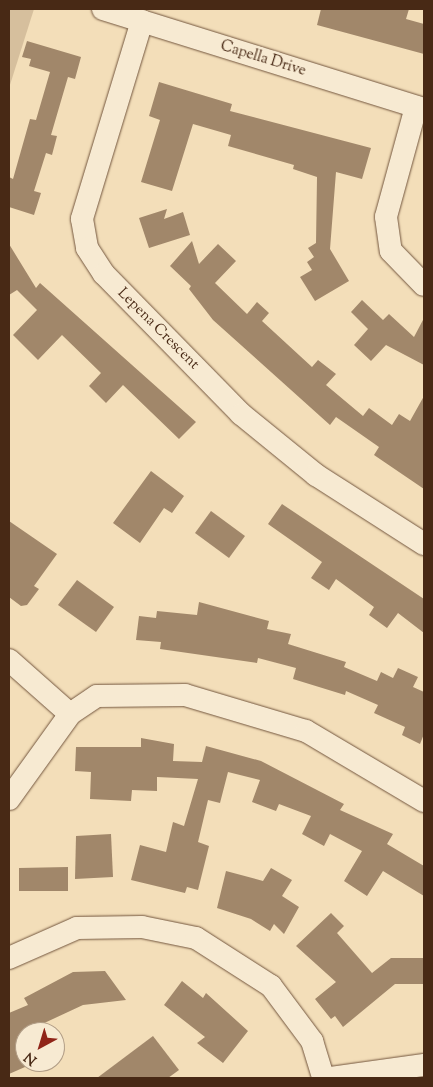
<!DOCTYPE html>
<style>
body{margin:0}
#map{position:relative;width:433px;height:1087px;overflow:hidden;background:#f3deb9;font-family:"Sorts Mill Goudy",serif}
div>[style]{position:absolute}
.green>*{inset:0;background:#d6bf9d}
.building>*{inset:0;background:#a1876a}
.roads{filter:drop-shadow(0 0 1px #73563e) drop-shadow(0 0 1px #73563e)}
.minor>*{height:22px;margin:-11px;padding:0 11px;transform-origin:11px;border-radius:11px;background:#f7ead2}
span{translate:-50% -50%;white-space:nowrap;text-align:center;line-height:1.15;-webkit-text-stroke:4.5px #f7ead2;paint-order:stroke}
.street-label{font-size:15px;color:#482915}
.frame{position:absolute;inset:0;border:10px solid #482915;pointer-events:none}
.north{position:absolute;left:15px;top:1022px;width:50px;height:50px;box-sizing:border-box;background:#f7ead2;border:1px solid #b19d86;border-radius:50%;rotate:219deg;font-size:14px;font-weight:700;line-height:20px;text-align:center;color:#482915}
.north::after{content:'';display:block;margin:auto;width:18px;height:22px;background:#8f2418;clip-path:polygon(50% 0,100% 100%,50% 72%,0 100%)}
</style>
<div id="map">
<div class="green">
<div style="clip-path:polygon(9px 9px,34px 9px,9px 88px)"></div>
</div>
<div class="building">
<div style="clip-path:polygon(321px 9px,409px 9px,406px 19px,424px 24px,424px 54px,317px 25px)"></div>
<div style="clip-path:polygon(27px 41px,81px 57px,75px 79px,68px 77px,51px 135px,57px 136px,52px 155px,46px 153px,34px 191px,41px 193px,34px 215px,9px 207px,9px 177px,13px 179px,30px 119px,36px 120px,50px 72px,29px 66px,31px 59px,22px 57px)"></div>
<div style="clip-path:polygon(159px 82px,232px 104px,230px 111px,371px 148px,362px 179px,336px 172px,330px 249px,349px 281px,315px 301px,300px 277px,312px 270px,307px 262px,314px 257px,308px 248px,316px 243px,317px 177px,293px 169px,294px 165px,228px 146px,231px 135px,193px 124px,172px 191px,141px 182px,160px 120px,149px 116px)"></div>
<div style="clip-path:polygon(167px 209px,164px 219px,183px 212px,190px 235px,149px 248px,139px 218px)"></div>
<div style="clip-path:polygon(192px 241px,199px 264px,218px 244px,236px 261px,215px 283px,247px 314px,257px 302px,269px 313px,262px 321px,312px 367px,318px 360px,336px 374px,326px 385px,363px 416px,369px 408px,392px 425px,399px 414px,410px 421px,424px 396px,424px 489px,374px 455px,379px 447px,336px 417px,330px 425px,213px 320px,189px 289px,191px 286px,170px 266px)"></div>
<div style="clip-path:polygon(9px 244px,36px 288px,40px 283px,196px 422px,179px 439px,123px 385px,106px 403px,89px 386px,101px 373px,62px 335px,38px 360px,13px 335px,37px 310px,17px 290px,9px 295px)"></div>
<div style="clip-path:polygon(362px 300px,383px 320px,389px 314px,414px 337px,424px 318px,424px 365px,386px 345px,371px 361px,354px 345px,368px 329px,351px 312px)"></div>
<div style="clip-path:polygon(151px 471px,184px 496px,172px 513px,164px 508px,140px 543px,113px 523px)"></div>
<div style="clip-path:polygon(282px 504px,424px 599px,424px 633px,398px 613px,387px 628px,369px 615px,374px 607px,336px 579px,329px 590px,311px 578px,322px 562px,268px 524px)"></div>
<div style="clip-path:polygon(211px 511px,245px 536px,229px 558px,195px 533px)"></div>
<div style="clip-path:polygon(9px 521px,57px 554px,34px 586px,39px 589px,27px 605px,21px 606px,9px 597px)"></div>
<div style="clip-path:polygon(77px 580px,114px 607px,96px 632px,58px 605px)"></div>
<div style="clip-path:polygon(199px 602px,269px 621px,267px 629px,291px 634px,288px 644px,346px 662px,344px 667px,377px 681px,381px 672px,393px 678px,398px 668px,418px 677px,413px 687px,424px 692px,424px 734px,420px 744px,402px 735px,405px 727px,374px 713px,378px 705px,346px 691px,345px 695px,293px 679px,296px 668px,258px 658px,257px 663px,160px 649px,161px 642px,136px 640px,139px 616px,156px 618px,157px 611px,197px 615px)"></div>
<div style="clip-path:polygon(141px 738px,174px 744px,173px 761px,202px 762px,206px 746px,261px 761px,344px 804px,340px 810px,393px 834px,387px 844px,424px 866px,424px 896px,383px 871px,367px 896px,344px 881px,362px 851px,330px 834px,324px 846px,302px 834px,311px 816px,279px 804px,276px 811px,252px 802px,260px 780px,228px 772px,220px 803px,208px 800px,198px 842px,209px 846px,198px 890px,187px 887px,185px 893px,131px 880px,140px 845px,166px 852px,173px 822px,184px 826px,198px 779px,157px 777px,157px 791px,132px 790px,131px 801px,90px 799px,91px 772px,75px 771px,76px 747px,141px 747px)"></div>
<div style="clip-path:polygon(111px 834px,113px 877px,75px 879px,76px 836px)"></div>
<div style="clip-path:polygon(68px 867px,68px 891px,19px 891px,19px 868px)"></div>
<div style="clip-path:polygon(271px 868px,292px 880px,282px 896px,299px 907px,284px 934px,274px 924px,270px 931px,251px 919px,217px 908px,226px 871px,263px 881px)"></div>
<div style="clip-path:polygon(331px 913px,344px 926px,337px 933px,372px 973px,391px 958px,424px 958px,424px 984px,395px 984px,343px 1027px,335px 1016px,331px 1019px,315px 999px,336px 982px,296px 946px)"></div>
<div style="clip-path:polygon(105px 971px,126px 1000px,83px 1005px,25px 1032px,25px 1067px,9px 1074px,9px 1013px,28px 1005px,24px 998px,73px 972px)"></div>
<div style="clip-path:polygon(182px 981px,203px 998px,206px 993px,248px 1031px,223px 1063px,197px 1043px,205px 1037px,164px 1005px)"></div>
<div style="clip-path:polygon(153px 1036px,179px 1070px,168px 1078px,97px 1078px)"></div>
</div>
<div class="roads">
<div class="minor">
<div style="left:103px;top:9px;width:336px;rotate:17.3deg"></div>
<div style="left:142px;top:21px;width:207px;rotate:106.9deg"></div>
<div style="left:82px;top:219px;width:29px;rotate:80deg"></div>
<div style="left:87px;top:248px;width:31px;rotate:57deg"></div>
<div style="left:104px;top:274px;width:196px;rotate:45.6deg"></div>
<div style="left:241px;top:414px;width:97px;rotate:39.1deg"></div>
<div style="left:316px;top:475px;width:128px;rotate:32.6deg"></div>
<div style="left:416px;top:107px;width:114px;rotate:105.3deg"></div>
<div style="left:386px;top:217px;width:34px;rotate:82deg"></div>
<div style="left:391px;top:251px;width:47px;rotate:45.9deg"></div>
<div style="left:9px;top:660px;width:81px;rotate:41.5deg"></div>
<div style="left:9px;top:799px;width:105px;rotate:-54.3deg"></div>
<div style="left:70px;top:714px;width:32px;rotate:-34deg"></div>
<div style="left:97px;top:696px;width:88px;rotate:-0.7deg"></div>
<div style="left:185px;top:695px;width:126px;rotate:16.6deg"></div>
<div style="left:306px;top:731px;width:137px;rotate:30.7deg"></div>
<div style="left:9px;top:958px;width:74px;rotate:-23.8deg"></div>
<div style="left:77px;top:928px;width:65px;rotate:-0.9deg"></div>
<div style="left:142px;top:927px;width:55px;rotate:11.5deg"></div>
<div style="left:196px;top:938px;width:89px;rotate:32.6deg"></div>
<div style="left:271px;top:986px;width:69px;rotate:53.3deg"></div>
<div style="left:312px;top:1041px;width:39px;rotate:73deg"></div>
<div style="left:331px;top:1078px;width:94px;rotate:-8deg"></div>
</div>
</div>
<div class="street-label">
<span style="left:263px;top:59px;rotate:17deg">Capella Drive</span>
<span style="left:158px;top:329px;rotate:45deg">Lepena Crescent</span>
</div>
<div class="frame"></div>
<div class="north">N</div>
</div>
